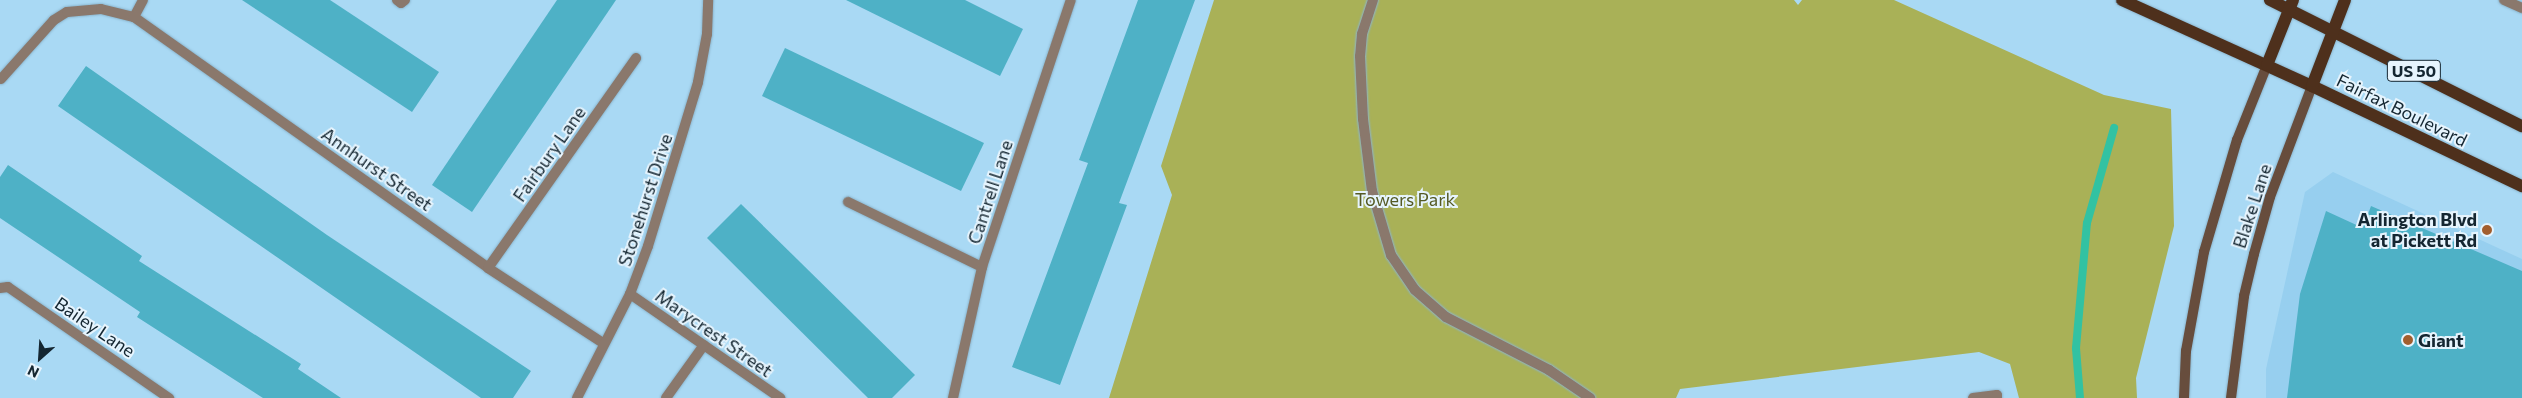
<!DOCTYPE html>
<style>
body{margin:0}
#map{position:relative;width:2522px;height:398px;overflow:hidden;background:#a9d9f4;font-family:Commissioner,sans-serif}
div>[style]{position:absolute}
.built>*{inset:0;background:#97cfef}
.green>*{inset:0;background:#a9b157}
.stream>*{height:8px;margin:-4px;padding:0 4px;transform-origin:4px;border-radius:4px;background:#32c2a2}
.building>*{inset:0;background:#4eb1c6}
.roads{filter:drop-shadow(0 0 1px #8bb5cd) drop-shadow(0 0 1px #8bb5cd)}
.lane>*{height:10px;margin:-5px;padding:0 5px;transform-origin:5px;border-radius:5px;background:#8a786c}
.street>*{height:10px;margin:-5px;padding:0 5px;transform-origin:5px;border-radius:5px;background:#8a786c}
.secondary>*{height:10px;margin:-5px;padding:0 5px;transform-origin:5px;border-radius:5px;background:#674d3d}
.primary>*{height:12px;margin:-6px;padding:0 6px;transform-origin:6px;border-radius:6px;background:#4e301c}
.dots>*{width:14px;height:14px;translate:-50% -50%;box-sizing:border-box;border:2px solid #e6f4fd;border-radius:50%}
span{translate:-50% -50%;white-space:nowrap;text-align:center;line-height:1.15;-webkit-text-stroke:4px #e6f4fd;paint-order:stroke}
.shield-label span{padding:1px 4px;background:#e6f4fd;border:1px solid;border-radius:4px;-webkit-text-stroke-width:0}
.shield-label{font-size:16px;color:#142631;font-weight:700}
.street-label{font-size:18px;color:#142631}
.park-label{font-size:18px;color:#555a24}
.poi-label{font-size:18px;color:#142631;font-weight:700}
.right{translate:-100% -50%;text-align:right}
.left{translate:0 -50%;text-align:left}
.north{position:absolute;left:15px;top:333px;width:50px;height:50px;-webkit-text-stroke:4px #e6f4fd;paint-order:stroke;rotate:206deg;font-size:14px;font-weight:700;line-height:20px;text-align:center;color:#142631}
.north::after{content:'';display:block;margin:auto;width:18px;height:22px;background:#142631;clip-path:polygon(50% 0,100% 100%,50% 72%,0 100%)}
</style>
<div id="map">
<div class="built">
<div style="clip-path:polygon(2333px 172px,2522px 259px,2522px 398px,2266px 398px,2266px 369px,2305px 192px)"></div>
</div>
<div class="green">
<div style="clip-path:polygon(1214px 0,1794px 0,1798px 5px,1802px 0,1894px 0,2104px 95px,2171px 109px,2174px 226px,2136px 378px,2137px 398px,2019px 398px,2010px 364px,1979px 352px,1680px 389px,1676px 398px,1109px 398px,1172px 195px,1161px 166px)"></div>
</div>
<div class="stream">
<div style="left:2080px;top:398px;width:50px;rotate:-94.6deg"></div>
<div style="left:2076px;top:348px;width:125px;rotate:-85deg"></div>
<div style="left:2087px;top:223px;width:99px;rotate:-74.1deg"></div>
</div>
<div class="building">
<div style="clip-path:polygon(242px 0,330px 0,439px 72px,412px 112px)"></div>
<div style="clip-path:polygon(557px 0,616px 0,472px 212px,432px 185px)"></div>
<div style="clip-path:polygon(846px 0,965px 0,1023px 29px,1000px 76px)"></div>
<div style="clip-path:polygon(1138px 0,1195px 0,1119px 203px,1127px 205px,1060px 385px,1012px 367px,1088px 163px,1079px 160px)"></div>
<div style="clip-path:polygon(785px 48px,984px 143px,961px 191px,762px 96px)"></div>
<div style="clip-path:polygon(86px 66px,327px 235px,531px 371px,513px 398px,481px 398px,58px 106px)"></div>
<div style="clip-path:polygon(8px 165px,142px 256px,139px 261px,301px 364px,298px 369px,341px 398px,263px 398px,137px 317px,140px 312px,0 218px,0 177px)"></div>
<div style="clip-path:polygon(741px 204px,915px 375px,892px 398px,868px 398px,707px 238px)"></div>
<div style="clip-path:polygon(2371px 206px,2522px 271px,2522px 398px,2287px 398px,2300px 294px,2326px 211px,2363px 228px)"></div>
</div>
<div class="roads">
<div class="lane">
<div style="left:2504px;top:0;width:20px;rotate:24deg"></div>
<div style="left:1973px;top:398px;width:24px;rotate:-7deg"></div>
<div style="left:1997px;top:395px;width:3px;rotate:90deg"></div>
</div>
<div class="street">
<div style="left:397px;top:0;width:5px;rotate:37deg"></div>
<div style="left:401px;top:3px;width:5px;rotate:-37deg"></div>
<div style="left:1373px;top:0;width:36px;rotate:108deg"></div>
<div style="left:1362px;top:34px;width:22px;rotate:95deg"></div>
<div style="left:1360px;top:56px;width:63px;rotate:87.3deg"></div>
<div style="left:1363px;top:119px;width:73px;rotate:82.9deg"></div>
<div style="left:1372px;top:191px;width:67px;rotate:73.5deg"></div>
<div style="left:1391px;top:255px;width:42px;rotate:55.6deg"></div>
<div style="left:1415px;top:290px;width:41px;rotate:41.1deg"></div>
<div style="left:1446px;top:317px;width:116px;rotate:27.2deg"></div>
<div style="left:1549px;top:370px;width:50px;rotate:34.3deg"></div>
<div style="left:134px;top:17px;width:19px;rotate:-62deg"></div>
<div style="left:1px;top:79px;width:79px;rotate:-48.1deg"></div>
<div style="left:54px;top:20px;width:15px;rotate:-32deg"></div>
<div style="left:67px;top:12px;width:34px;rotate:-5deg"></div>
<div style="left:101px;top:9px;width:34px;rotate:14deg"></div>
<div style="left:134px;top:17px;width:434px;rotate:35.3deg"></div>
<div style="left:488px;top:268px;width:137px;rotate:33.1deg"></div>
<div style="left:848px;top:202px;width:149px;rotate:25.9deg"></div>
<div style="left:488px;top:268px;width:257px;rotate:-54.8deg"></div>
<div style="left:0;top:288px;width:8px;rotate:-7deg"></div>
<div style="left:8px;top:287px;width:196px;rotate:34.6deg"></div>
<div style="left:630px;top:294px;width:183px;rotate:34.7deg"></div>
<div style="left:577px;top:398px;width:117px;rotate:-63deg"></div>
<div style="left:630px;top:294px;width:51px;rotate:-69.4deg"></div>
<div style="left:648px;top:246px;width:171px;rotate:-73deg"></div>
<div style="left:698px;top:82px;width:49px;rotate:-79.4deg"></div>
<div style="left:707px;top:34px;width:34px;rotate:-88deg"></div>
<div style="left:666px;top:398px;width:65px;rotate:-54.4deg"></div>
<div style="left:953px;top:398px;width:134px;rotate:-77.5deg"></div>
<div style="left:982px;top:267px;width:281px;rotate:-71.6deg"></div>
</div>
<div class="secondary">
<div style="left:2184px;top:398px;width:47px;rotate:-87.6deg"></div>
<div style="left:2186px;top:351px;width:101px;rotate:-79.7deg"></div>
<div style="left:2204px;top:252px;width:117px;rotate:-73.6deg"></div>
<div style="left:2237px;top:140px;width:81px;rotate:-68.2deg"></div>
<div style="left:2231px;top:398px;width:103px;rotate:-82.7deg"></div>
<div style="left:2244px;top:296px;width:43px;rotate:-76.6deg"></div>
<div style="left:2254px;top:254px;width:59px;rotate:-74.3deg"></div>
<div style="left:2270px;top:197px;width:119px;rotate:-69.3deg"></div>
</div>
<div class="primary">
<div style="left:2122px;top:0;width:209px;rotate:24.4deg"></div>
<div style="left:2312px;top:86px;width:233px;rotate:25.5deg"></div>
<div style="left:2270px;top:0;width:282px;rotate:26.6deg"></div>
<div style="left:2267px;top:65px;width:70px;rotate:-68.2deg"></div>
<div style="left:2312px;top:86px;width:92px;rotate:-69deg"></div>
</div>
</div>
<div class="dots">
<div style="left:2487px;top:230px;background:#a25e2e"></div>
<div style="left:2408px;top:340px;background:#a25e2e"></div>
</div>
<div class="shield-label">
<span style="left:2414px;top:71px">US 50</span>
</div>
<div class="street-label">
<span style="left:2402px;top:110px;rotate:26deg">Fairfax Boulevard</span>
<span style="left:549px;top:154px;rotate:-55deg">Fairbury Lane</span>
<span style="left:377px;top:169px;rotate:35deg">Annhurst Street</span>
<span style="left:990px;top:192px;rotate:-72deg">Cantrell Lane</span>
<span style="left:645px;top:200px;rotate:-72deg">Stonehurst Drive</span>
<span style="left:2252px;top:206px;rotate:-72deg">Blake Lane</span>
<span style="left:95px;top:327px;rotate:34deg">Bailey Lane</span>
<span style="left:714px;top:333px;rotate:35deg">Marycrest Street</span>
</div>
<div class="park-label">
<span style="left:1405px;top:199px">Towers Park</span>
</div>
<div class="poi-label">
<span class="right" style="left:2477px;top:230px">Arlington Blvd<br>at Pickett Rd</span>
<span class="left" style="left:2418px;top:340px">Giant</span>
</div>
<div class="north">N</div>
</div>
